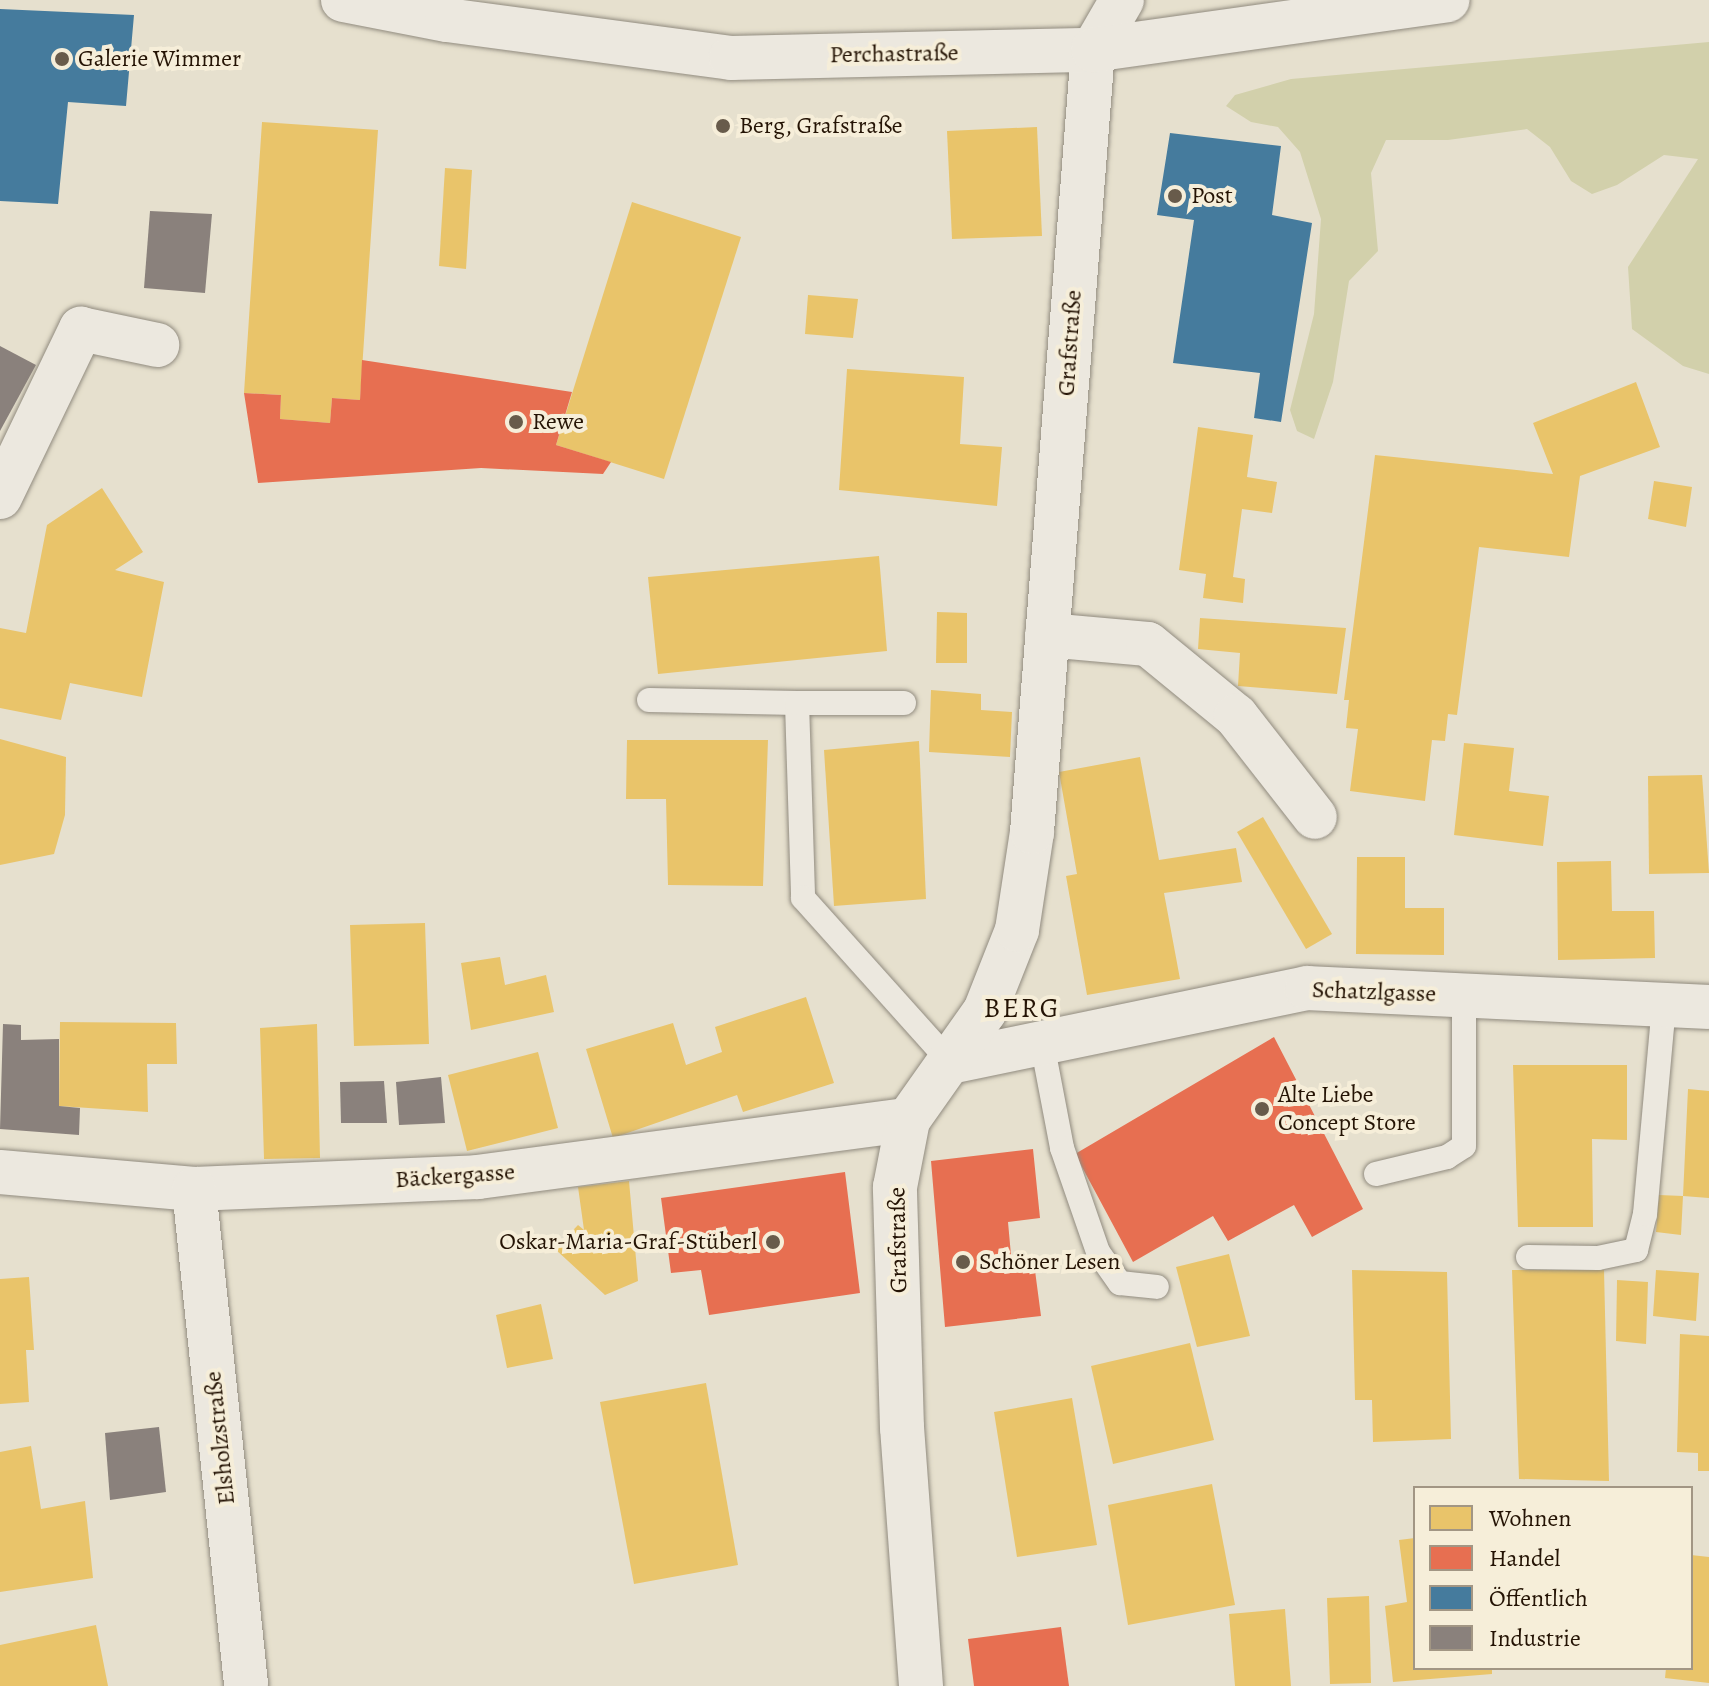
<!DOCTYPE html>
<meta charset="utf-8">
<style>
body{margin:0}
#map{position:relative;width:1709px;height:1686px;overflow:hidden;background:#e6e0ce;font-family:Alegreya,serif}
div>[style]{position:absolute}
.green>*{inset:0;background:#d2d0ab}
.homes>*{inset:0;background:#e9c46a}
.shops>*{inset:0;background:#e76f51}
.public>*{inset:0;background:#457b9d}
.industry>*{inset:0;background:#8a817c}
.roads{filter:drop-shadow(0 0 2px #918b7f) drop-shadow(0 0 2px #918b7f)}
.lane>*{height:24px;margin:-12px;padding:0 12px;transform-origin:12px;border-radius:12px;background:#ece8df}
.street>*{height:44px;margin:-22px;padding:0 22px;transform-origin:22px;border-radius:22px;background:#ece8df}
.secondary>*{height:44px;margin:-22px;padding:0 22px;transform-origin:22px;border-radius:22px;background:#ece8df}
.dots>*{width:22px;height:22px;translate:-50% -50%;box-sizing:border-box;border:4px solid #f6eed9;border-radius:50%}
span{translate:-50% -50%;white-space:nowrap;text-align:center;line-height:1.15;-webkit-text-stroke:8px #f6eed9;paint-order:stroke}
.street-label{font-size:24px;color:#241304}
.poi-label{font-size:24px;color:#241304}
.left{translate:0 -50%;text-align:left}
.right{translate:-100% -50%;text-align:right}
.quarter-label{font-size:28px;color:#241304;letter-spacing:2px}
.legend{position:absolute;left:1413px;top:1486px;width:280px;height:184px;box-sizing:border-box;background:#f6eed9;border:2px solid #a29684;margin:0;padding:10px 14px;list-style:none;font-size:24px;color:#241304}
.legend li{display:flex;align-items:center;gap:16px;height:40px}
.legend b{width:40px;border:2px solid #a29684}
</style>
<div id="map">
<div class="green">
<div style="clip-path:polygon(1709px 42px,1709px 374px,1683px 366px,1632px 329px,1628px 267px,1698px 159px,1664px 155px,1617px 185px,1592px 194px,1571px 181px,1550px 147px,1527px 129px,1448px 140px,1386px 140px,1371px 173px,1378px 251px,1349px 281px,1333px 382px,1314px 439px,1297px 431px,1290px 410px,1314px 314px,1321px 219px,1300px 152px,1278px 127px,1251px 122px,1226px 106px,1235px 95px,1291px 79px)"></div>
</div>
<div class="homes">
<div style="clip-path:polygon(262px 122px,378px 130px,360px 400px,332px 398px,330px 423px,280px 419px,281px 395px,244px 393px)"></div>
<div style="clip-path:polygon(1037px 127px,1042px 236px,952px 239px,947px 131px)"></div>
<div style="clip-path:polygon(445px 168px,472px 170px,466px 269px,439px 266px)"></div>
<div style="clip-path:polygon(632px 202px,741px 237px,664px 479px,556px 445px)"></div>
<div style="clip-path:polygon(808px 295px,858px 299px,853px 338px,805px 334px)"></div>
<div style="clip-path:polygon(847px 369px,964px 377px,960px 444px,1002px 447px,997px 506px,839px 490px)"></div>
<div style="clip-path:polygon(1636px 382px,1660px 447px,1580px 476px,1569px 557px,1479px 547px,1457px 715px,1448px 714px,1445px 741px,1432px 740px,1425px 801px,1350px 791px,1358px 729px,1346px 728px,1349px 700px,1344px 700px,1375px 455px,1553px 474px,1533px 423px)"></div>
<div style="clip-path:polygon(1198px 427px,1253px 435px,1247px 477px,1277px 482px,1272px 513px,1242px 509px,1233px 577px,1245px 579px,1243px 603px,1203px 598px,1206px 574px,1179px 570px)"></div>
<div style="clip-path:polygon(1654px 481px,1692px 487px,1686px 527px,1648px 519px)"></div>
<div style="clip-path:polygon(102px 488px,143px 552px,115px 570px,164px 582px,142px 697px,70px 683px,61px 720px,0 708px,0 628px,26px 633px,47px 525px)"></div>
<div style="clip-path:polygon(879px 556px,887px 651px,658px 674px,648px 577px)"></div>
<div style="clip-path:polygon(937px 612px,967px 613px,967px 663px,936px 663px)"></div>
<div style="clip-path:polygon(1200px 618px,1346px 628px,1337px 694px,1238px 686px,1240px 653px,1198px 649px)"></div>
<div style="clip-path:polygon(931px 690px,981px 694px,981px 710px,1012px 712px,1010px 757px,929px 752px)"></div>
<div style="clip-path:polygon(0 739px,66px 757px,65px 815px,54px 854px,0 865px)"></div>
<div style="clip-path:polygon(627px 740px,768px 740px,763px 886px,668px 885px,666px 799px,626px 799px)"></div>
<div style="clip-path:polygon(919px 741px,926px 899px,834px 906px,824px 750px)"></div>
<div style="clip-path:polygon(1464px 743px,1514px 748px,1509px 791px,1549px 796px,1543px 846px,1454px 835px)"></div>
<div style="clip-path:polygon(1140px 757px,1159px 860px,1236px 848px,1242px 882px,1164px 893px,1180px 979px,1087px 995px,1066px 876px,1077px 874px,1059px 772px)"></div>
<div style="clip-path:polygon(1702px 775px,1709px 873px,1649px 874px,1648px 776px)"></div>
<div style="clip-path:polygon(1263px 817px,1332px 934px,1306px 949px,1237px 832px)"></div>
<div style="clip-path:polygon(1357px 857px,1405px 857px,1405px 908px,1444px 908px,1444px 955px,1356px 954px)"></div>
<div style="clip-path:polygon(1611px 861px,1612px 911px,1654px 911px,1655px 958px,1558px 960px,1557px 862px)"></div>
<div style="clip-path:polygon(425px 923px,429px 1044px,354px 1046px,350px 925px)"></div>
<div style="clip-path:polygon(500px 957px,505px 985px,546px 975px,554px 1012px,471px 1030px,461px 963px)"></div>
<div style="clip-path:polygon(806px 997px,834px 1083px,743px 1112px,737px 1095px,613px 1138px,586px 1049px,673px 1023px,686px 1065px,722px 1052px,715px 1027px)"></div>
<div style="clip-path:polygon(60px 1022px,176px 1023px,177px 1064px,147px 1064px,148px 1112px,59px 1106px)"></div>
<div style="clip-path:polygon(317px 1024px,320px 1158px,264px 1159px,260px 1028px)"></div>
<div style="clip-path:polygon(538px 1052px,558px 1128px,467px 1151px,448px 1075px)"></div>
<div style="clip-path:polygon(1513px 1065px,1627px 1065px,1627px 1140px,1592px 1139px,1593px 1227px,1518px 1227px)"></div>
<div style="clip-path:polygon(1688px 1089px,1709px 1091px,1709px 1198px,1683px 1196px,1681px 1235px,1656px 1232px,1659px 1195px,1683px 1196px)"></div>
<div style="clip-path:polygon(629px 1181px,638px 1281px,605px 1295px,555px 1249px,578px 1225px,584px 1230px,578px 1187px)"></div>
<div style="clip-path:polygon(1229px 1254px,1250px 1336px,1197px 1347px,1176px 1267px)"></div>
<div style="clip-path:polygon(1352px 1270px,1447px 1272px,1451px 1439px,1373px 1442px,1372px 1400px,1355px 1400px)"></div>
<div style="clip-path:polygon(1512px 1270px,1604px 1270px,1609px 1481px,1519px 1479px)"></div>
<div style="clip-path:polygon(1656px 1270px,1699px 1273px,1696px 1321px,1653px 1316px)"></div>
<div style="clip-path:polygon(29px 1277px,34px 1350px,26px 1350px,29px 1402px,0 1404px,0 1279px)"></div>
<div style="clip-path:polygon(1617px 1280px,1648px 1282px,1646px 1344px,1616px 1341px)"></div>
<div style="clip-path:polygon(541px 1304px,553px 1359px,507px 1368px,496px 1315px)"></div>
<div style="clip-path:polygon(1680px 1334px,1709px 1336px,1709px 1471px,1698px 1471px,1698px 1453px,1677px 1452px)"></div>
<div style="clip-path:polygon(1190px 1343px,1214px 1440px,1113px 1464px,1091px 1366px)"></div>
<div style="clip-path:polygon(706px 1383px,738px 1565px,634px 1584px,600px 1402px)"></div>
<div style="clip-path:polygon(1072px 1398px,1097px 1545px,1017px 1557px,994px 1412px)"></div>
<div style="clip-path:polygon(31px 1446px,41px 1509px,85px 1501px,93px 1578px,0 1592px,0 1452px)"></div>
<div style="clip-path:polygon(1212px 1484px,1235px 1605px,1128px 1625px,1108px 1505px)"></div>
<div style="clip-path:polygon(1415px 1538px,1415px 1668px,1492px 1668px,1492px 1674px,1393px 1682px,1385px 1606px,1407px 1602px,1399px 1540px)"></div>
<div style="clip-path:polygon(1691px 1555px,1709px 1557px,1709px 1683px,1665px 1678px,1666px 1668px,1691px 1668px)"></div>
<div style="clip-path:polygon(1369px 1596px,1371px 1683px,1330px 1684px,1327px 1598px)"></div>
<div style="clip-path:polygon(1285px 1609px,1291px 1686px,1235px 1686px,1229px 1614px)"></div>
<div style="clip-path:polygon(96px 1625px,108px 1686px,0 1686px,0 1645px)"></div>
</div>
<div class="shops">
<div style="clip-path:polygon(362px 360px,572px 392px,556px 445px,611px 462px,603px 474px,481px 468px,258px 483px,244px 393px,281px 395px,280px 419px,330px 423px,332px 398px,360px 400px)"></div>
<div style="clip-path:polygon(1274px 1037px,1363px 1209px,1312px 1237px,1294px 1205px,1228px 1241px,1213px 1216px,1133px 1262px,1075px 1154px)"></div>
<div style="clip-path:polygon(1033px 1149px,1040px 1218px,1008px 1222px,1012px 1266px,1034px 1263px,1041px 1316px,945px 1327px,931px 1161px)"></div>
<div style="clip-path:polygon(845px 1172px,860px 1293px,709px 1315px,701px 1270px,671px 1273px,661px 1198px)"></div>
<div style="clip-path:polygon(1061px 1627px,1069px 1686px,974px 1686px,968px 1639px)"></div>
</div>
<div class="public">
<div style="clip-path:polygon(0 9px,134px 15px,126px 106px,68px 102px,58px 204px,0 201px)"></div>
<div style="clip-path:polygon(1170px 133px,1281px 146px,1272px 215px,1312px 223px,1281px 422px,1254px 418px,1260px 373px,1173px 363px,1194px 220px,1157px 215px)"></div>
</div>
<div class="industry">
<div style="clip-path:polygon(150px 211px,212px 214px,205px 293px,144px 288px)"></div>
<div style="clip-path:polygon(0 346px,36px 365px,0 431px)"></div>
<div style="clip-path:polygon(3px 1024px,21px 1025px,21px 1040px,59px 1039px,59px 1106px,80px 1108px,79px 1135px,0 1129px)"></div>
<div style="clip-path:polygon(441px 1077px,445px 1123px,399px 1125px,396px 1082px)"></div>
<div style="clip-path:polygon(384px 1081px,387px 1123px,341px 1123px,340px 1082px)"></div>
<div style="clip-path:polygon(159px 1427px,166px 1492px,110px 1500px,105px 1433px)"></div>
</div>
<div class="roads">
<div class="lane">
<div style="left:649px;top:700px;width:148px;rotate:1.2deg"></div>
<div style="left:797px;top:703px;width:195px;rotate:88.2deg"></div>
<div style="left:803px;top:898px;width:220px;rotate:48.1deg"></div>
<div style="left:797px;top:703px;width:107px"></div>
<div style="left:1042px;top:1043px;width:107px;rotate:79.2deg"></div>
<div style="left:1062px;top:1148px;width:110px;rotate:70.9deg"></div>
<div style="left:1098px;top:1252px;width:38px;rotate:55deg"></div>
<div style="left:1120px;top:1283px;width:37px;rotate:6deg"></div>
<div style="left:1376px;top:1174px;width:73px;rotate:-13.5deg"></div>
<div style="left:1447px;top:1157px;width:20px;rotate:-33deg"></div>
<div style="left:1464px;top:1146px;width:149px;rotate:-90deg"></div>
<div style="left:1528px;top:1257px;width:70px;rotate:0.8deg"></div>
<div style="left:1598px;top:1258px;width:39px;rotate:-12deg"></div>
<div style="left:1636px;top:1250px;width:37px;rotate:-76deg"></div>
<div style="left:1645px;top:1214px;width:208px;rotate:-84.8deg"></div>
</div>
<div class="street">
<div style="left:0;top:497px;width:187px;rotate:-64.3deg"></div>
<div style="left:81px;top:329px;width:78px;rotate:11.9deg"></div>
<div style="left:1047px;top:635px;width:101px;rotate:5.1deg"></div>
<div style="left:1148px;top:644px;width:114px;rotate:39.3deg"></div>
<div style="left:1236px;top:716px;width:128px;rotate:52deg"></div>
<div style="left:950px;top:1062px;width:365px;rotate:-11.7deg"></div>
<div style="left:1307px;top:988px;width:402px;rotate:2.7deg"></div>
<div style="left:0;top:1172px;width:195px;rotate:5deg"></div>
<div style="left:194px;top:1189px;width:284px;rotate:-2.4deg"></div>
<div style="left:478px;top:1177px;width:434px;rotate:-7.6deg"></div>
<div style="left:194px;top:1189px;width:500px;rotate:84deg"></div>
<div style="left:921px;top:1686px;width:259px;rotate:-94.2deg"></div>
<div style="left:902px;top:1428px;width:241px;rotate:-91.7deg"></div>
<div style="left:895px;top:1187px;width:68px;rotate:-79deg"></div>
<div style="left:908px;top:1120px;width:133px;rotate:-54.8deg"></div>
<div style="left:985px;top:1011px;width:87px;rotate:-68.4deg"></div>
<div style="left:1017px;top:930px;width:99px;rotate:-81.3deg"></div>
<div style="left:1032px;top:832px;width:784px;rotate:-85.54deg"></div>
<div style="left:1093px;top:50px;width:58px;rotate:-59.9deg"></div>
</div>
<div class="secondary">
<div style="left:343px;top:0;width:106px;rotate:10.9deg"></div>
<div style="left:447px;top:20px;width:287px;rotate:7.6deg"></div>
<div style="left:731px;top:58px;width:362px;rotate:-1.3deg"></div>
<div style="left:1093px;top:50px;width:358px;rotate:-8deg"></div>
</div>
</div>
<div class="dots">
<div style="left:62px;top:59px;background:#685b4b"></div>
<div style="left:723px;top:126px;background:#685b4b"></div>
<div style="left:1175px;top:196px;background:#685b4b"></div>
<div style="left:516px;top:422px;background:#685b4b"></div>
<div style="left:1262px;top:1109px;background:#685b4b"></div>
<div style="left:773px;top:1242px;background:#685b4b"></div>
<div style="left:963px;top:1262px;background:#685b4b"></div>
</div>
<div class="street-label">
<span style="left:894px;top:54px;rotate:-1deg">Perchastraße</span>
<span style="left:1070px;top:343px;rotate:-86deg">Grafstraße</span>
<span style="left:1374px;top:992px;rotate:2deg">Schatzlgasse</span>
<span style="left:455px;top:1176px;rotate:-4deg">Bäckergasse</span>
<span style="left:898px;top:1240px;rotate:-91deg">Grafstraße</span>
<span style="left:220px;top:1438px;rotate:-96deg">Elsholzstraße</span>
</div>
<div class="poi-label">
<span class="left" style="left:78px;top:59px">Galerie Wimmer</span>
<span class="left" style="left:739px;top:126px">Berg, Grafstraße</span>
<span class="left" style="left:1191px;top:196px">Post</span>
<span class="left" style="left:532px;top:422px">Rewe</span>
<span class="left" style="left:1278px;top:1109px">Alte Liebe<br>Concept Store</span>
<span class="right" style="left:757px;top:1242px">Oskar-Maria-Graf-Stüberl</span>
<span class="left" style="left:979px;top:1262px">Schöner Lesen</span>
</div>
<div class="quarter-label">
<span style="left:1022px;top:1008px">BERG</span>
</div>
<ul class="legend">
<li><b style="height:22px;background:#e9c46a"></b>Wohnen</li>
<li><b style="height:22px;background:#e76f51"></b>Handel</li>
<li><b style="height:22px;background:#457b9d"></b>Öffentlich</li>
<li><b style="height:22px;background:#8a817c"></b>Industrie</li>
</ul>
</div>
